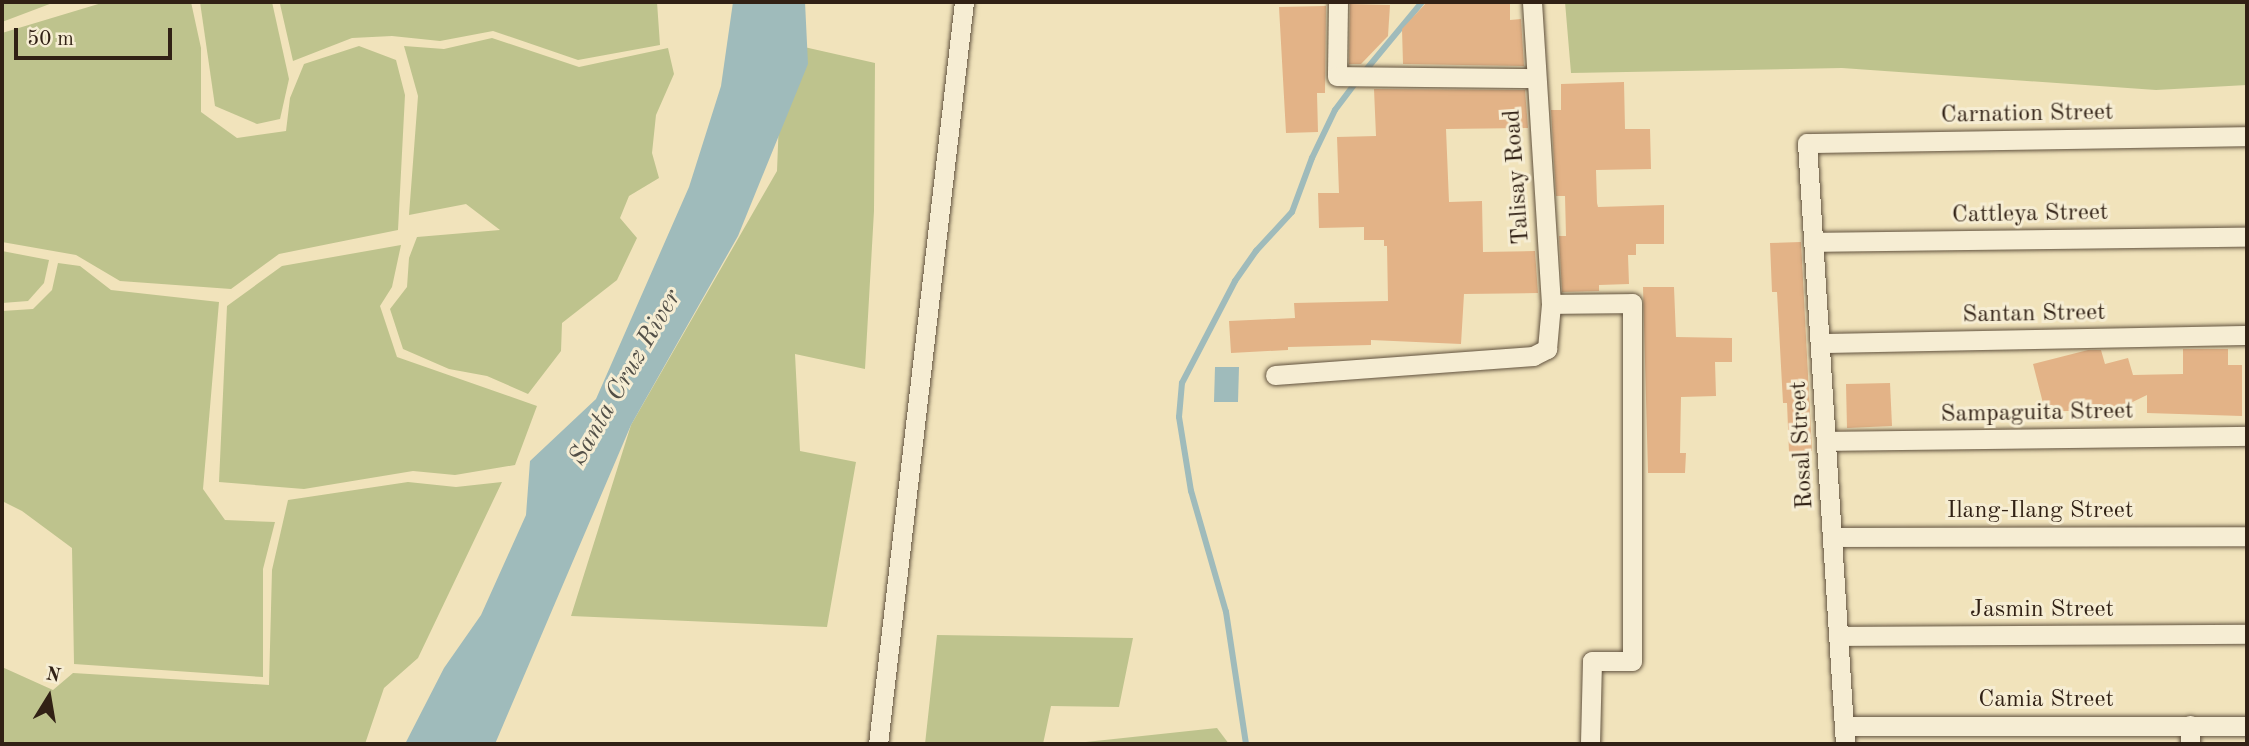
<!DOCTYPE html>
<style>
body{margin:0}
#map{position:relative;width:2249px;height:746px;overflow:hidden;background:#f1e3bb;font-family:"Old Standard TT",serif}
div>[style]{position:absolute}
.green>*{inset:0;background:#bec38d}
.water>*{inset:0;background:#9fbbbb}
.stream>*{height:6px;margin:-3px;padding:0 3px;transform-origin:3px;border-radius:3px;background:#9fbbbb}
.building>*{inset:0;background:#e3b387}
.roads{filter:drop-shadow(0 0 2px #61523e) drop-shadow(0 0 2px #61523e)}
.minor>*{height:19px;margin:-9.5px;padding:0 9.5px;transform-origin:9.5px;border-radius:9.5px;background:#f6edd3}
span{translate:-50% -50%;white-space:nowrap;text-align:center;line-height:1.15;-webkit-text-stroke:6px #f6edd3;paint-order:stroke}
.street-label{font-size:24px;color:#312115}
.water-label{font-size:26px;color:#524f47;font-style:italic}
.frame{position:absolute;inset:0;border:4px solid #312115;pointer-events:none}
.north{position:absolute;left:14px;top:662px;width:70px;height:70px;-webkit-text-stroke:5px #f6edd3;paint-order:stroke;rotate:11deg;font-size:19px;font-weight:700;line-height:28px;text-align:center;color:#312115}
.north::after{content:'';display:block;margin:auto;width:24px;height:32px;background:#312115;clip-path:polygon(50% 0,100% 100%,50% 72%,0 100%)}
.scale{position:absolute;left:14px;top:28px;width:158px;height:32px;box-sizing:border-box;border:4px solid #312115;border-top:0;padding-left:9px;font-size:21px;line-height:24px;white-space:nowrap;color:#312115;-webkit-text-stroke:5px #f6edd3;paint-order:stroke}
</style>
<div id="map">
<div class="green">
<div style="clip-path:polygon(2px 2px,55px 2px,2px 22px)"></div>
<div style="clip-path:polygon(105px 2px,191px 2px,201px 48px,201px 112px,237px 138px,286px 131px,290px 98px,304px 64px,359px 46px,396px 60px,405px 95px,398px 230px,279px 254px,231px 289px,120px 281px,76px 255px,2px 242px,2px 33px)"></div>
<div style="clip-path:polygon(200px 2px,272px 2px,289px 79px,280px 119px,257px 124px,215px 106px)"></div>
<div style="clip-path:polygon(287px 2px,657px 2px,660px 45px,578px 60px,493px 31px,440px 41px,392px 36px,352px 38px,293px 61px,280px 4px)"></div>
<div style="clip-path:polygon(1565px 2px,2247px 2px,2247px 85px,2156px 90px,1842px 68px,1571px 73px)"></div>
<div style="clip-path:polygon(492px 38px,579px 67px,668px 48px,674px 74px,656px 115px,652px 153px,659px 178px,629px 196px,620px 218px,637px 238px,617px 280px,562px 323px,561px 351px,528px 394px,487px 376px,449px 369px,403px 349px,390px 309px,407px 287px,409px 258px,417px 237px,500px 230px,466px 204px,409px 215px,418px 96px,404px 46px,444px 49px)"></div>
<div style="clip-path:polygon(782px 42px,875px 63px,874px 211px,865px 369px,795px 354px,800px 451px,856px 462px,827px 627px,571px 616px,631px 425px,777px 171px)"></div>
<div style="clip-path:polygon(401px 245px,392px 287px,380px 306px,397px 357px,537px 406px,515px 465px,455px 475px,413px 471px,304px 489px,219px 482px,227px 306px,282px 266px)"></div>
<div style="clip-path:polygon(2px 251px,49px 260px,44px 283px,28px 301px,2px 303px)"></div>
<div style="clip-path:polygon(58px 263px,80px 266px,111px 290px,219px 302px,203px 489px,225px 520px,275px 522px,263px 569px,263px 677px,74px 664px,72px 548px,22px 511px,2px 501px,2px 311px,33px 309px,52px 290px)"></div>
<div style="clip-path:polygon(408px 482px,456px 487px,502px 482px,418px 658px,384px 688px,365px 744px,2px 744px,2px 667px,53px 690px,73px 673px,269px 685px,272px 570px,288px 500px)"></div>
<div style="clip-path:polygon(937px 635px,1133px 638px,1119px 707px,1051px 706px,1043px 744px,925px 744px)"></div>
<div style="clip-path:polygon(1217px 728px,1229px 744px,1067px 744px)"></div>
</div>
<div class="water">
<div style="clip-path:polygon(733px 2px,805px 2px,808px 64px,738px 236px,631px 425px,495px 744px,405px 744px,444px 668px,481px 615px,526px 515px,530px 461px,596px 399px,689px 187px,721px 86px)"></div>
<div style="clip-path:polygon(1215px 367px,1239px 367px,1238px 402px,1214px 402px)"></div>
</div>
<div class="stream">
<div style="left:1365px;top:71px;width:89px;rotate:-50.4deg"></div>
<div style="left:1246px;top:744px;width:134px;rotate:-98.6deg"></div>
<div style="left:1226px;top:612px;width:126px;rotate:-106.1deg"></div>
<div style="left:1191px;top:491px;width:75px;rotate:-99.2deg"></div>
<div style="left:1179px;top:417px;width:34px;rotate:-85deg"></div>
<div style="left:1182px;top:383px;width:115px;rotate:-62.5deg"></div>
<div style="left:1235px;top:281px;width:37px;rotate:-55deg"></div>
<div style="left:1256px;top:251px;width:53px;rotate:-47.3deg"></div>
<div style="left:1292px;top:212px;width:58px;rotate:-69.7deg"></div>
<div style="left:1312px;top:158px;width:53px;rotate:-64.4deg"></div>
<div style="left:1335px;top:110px;width:38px;rotate:-53deg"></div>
</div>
<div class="building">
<div style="clip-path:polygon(1427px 2px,1510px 2px,1510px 20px,1521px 19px,1524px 66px,1403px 64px,1402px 29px)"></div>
<div style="clip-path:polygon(1350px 4px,1390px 5px,1388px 36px,1361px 64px,1349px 64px)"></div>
<div style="clip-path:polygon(1326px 6px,1325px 93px,1317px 93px,1318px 132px,1286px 133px,1279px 7px)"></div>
<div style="clip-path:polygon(1624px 82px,1625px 129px,1650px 129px,1651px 169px,1596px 170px,1597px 203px,1598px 207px,1664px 205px,1664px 244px,1636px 244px,1636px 255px,1628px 255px,1629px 284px,1599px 285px,1599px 291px,1562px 292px,1559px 236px,1566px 236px,1565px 196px,1556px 196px,1551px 110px,1561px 110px,1561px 84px)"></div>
<div style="clip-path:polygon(1374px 89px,1525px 90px,1528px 128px,1446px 129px,1449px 202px,1482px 201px,1483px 252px,1535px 251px,1538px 293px,1464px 294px,1461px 344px,1371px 340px,1371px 345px,1288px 347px,1288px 350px,1231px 353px,1229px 321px,1295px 318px,1294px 303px,1388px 301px,1387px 246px,1384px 246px,1384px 240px,1364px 240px,1364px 227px,1319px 228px,1318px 193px,1339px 193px,1337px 137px,1376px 136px)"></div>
<div style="clip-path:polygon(1801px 242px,1812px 451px,1789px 452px,1787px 403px,1783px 403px,1777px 292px,1772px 292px,1770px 243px)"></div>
<div style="clip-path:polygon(1643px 287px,1674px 287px,1676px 337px,1732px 338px,1732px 362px,1715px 362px,1716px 396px,1681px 397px,1680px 453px,1686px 453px,1685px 473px,1648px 473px)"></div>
<div style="clip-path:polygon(2183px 349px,2228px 349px,2228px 365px,2242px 365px,2242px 416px,2147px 413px,2147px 395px,2114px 411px,2045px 411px,2033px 364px,2088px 350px,2101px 350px,2105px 364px,2128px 358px,2133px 375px,2183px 374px)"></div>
<div style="clip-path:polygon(1890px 383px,1892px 426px,1847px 428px,1846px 384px)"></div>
</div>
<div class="roads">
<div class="minor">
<div style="left:1338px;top:2px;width:74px;rotate:90.8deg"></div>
<div style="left:1337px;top:76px;width:199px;rotate:0.6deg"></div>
<div style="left:1813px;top:242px;width:434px;rotate:-0.7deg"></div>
<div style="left:1551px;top:304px;width:81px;rotate:-0.7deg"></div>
<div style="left:1632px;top:303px;width:358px;rotate:90deg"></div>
<div style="left:1632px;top:661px;width:40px;rotate:180deg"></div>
<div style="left:1592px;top:661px;width:83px;rotate:91.4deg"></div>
<div style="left:1822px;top:343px;width:425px;rotate:-1.1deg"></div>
<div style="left:1275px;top:375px;width:259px;rotate:-4.2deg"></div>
<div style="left:1533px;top:356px;width:16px;rotate:-27deg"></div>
<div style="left:1547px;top:349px;width:45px;rotate:-84.9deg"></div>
<div style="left:1551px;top:304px;width:303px;rotate:-93.6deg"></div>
<div style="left:1828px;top:441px;width:419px;rotate:-0.7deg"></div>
<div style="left:1833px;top:537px;width:414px;rotate:-0.1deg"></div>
<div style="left:1838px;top:636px;width:409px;rotate:-0.3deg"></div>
<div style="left:1844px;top:726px;width:403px"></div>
<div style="left:878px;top:744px;width:747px;rotate:-83.39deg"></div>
<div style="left:1845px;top:744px;width:602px;rotate:-93.62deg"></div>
<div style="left:1807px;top:143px;width:440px;rotate:-0.9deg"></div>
<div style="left:2190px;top:744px;width:19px;rotate:-90deg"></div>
</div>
</div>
<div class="street-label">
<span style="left:2027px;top:115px;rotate:-1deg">Carnation Street</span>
<span style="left:1518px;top:177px;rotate:-94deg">Talisay Road</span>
<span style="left:2030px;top:215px;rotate:-1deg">Cattleya Street</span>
<span style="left:2034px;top:315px;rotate:-1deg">Santan Street</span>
<span style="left:2037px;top:414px;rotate:-1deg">Sampaguita Street</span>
<span style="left:1803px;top:445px;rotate:-93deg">Rosal Street</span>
<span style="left:2040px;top:512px">Ilang-Ilang Street</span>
<span style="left:2042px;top:611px">Jasmin Street</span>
<span style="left:2046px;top:701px">Camia Street</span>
</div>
<div class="water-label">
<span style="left:626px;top:378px;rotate:-60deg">Santa Cruz River</span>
</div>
<div class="frame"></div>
<div class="north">N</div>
<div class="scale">50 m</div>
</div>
